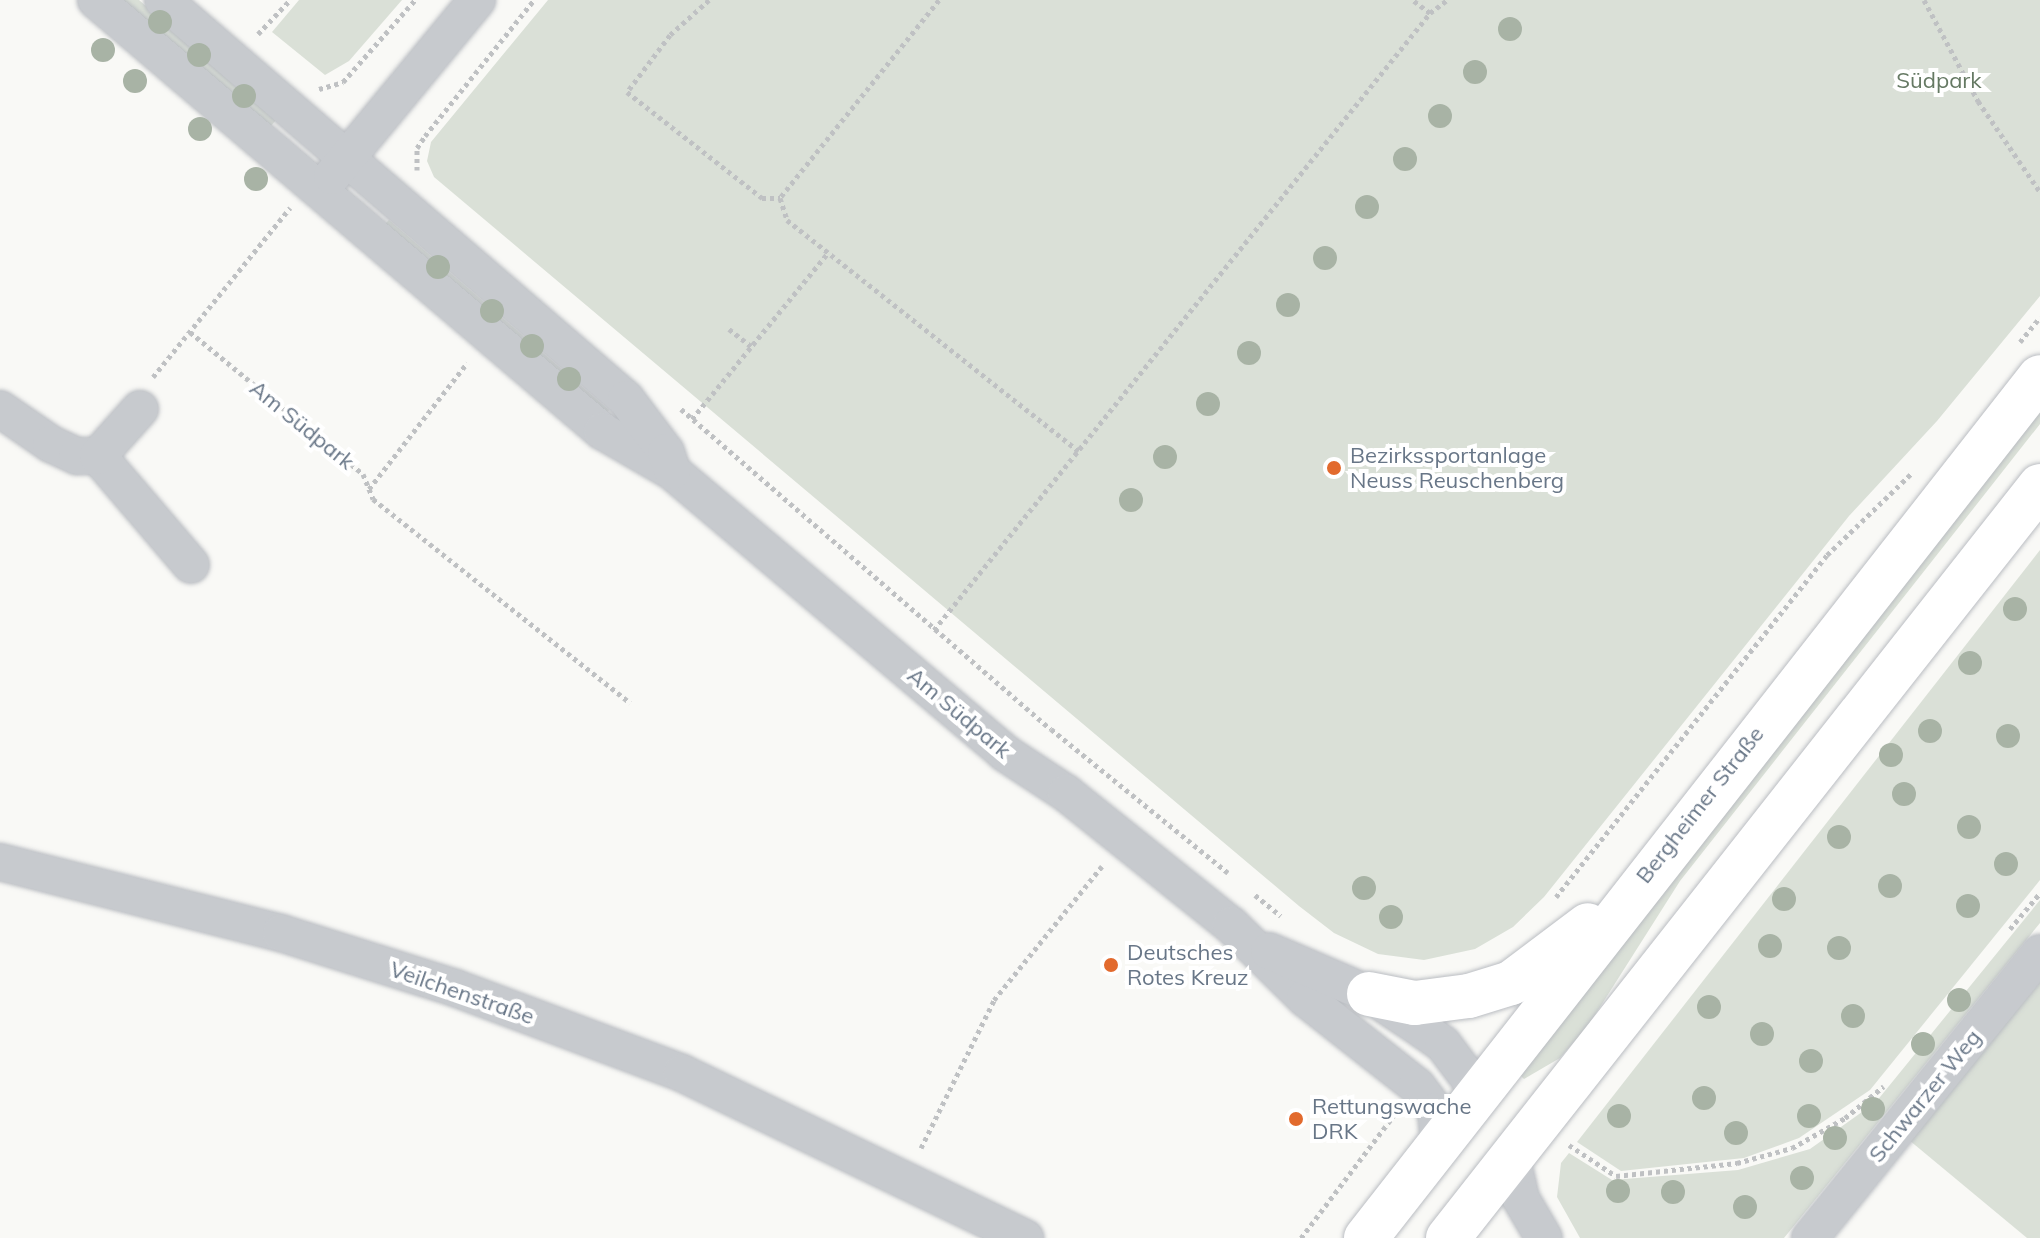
<!DOCTYPE html>
<meta charset="utf-8">
<style>
body{margin:0}
#map{position:relative;width:2040px;height:1238px;overflow:hidden;background:#f9f9f6;font-family:Mulish,sans-serif}
div>[style]{position:absolute}
.green>*{inset:0;background:#dae0d7}
.path>*{height:5px;margin-top:-2.5px;transform-origin:0;background:repeating-linear-gradient(90deg,#bfc1c3 0 4px,transparent 0 8px)}
.roads{filter:drop-shadow(0 0 2px #babdc2) drop-shadow(0 0 2px #babdc2)}
.minor>*{height:36px;margin:-18px;padding:0 18px;transform-origin:18px;border-radius:18px;background:#c7cace}
.primary>*{height:44px;margin:-22px;padding:0 22px;transform-origin:22px;border-radius:22px;background:#fff}
.trees>*{width:24px;height:24px;margin:-12px;border-radius:50%;background:#a8b3a5}
.dots>*{width:22px;height:22px;translate:-50% -50%;box-sizing:border-box;border:4px solid #fff;border-radius:50%}
span{translate:-50% -50%;white-space:nowrap;text-align:center;line-height:1.15;-webkit-text-stroke:8px #fff;paint-order:stroke}
.park-label{font-size:22px;color:#657963}
.street-label{font-size:22px;color:#687687}
.poi-label{font-size:22px;color:#687687}
.left{translate:0 -50%;text-align:left}
</style>
<div id="map">
<div class="green">
<div style="clip-path:polygon(123px 0,139px 0,276px 120px,270px 127px)"></div>
<div style="clip-path:polygon(299px 0,402px 0,349px 61px,325px 75px,272px 32px)"></div>
<div style="clip-path:polygon(548px 0,2040px 0,2040px 296px,1937px 421px,1849px 516px,1544px 897px,1513px 927px,1475px 949px,1424px 960px,1378px 954px,1334px 933px,1299px 906px,434px 177px,427px 161px,431px 142px)"></div>
<div style="clip-path:polygon(389px 220px,609px 410px,604px 417px,379px 230px)"></div>
<div style="clip-path:polygon(2040px 409px,2040px 424px,1680px 881px,1588px 1026px,1560px 1058px,1524px 1079px,1520px 1075px)"></div>
<div style="clip-path:polygon(2040px 550px,2040px 880px,1870px 1090px,1799px 1138px,1744px 1158px,1621px 1171px,1577px 1142px)"></div>
<div style="clip-path:polygon(2040px 900px,2040px 923px,1784px 1238px,1580px 1238px,1557px 1197px,1561px 1163px,1569px 1153px,1612px 1180px,1738px 1170px,1810px 1149px,1876px 1102px)"></div>
<div style="clip-path:polygon(2040px 982px,2040px 1238px,2027px 1238px,1909px 1140px)"></div>
</div>
<div class="path">
<div style="left:709px;top:0;width:52px;rotate:138.1deg"></div>
<div style="left:670px;top:35px;width:71px;rotate:127deg"></div>
<div style="left:627px;top:92px;width:172px;rotate:38.1deg"></div>
<div style="left:762px;top:198px;width:18px"></div>
<div style="left:939px;top:0;width:254px;rotate:128.8deg"></div>
<div style="left:780px;top:198px;width:23px;rotate:72deg"></div>
<div style="left:787px;top:220px;width:372px;rotate:38.4deg"></div>
<div style="left:1924px;top:0;width:115px;rotate:61.9deg"></div>
<div style="left:1978px;top:101px;width:110px;rotate:55.7deg"></div>
<div style="left:1430px;top:13px;width:21px;rotate:-37deg"></div>
<div style="left:258px;top:34px;width:47px;rotate:-46.7deg"></div>
<div style="left:319px;top:89px;width:25px;rotate:-16deg"></div>
<div style="left:343px;top:82px;width:109px;rotate:-48.7deg"></div>
<div style="left:417px;top:170px;width:22px;rotate:-90deg"></div>
<div style="left:417px;top:148px;width:14px;rotate:-56deg"></div>
<div style="left:425px;top:136px;width:174px;rotate:-51.3deg"></div>
<div style="left:729px;top:329px;width:28px;rotate:38deg"></div>
<div style="left:190px;top:332px;width:224px;rotate:39.4deg"></div>
<div style="left:363px;top:474px;width:27px;rotate:68deg"></div>
<div style="left:373px;top:499px;width:328px;rotate:38.4deg"></div>
<div style="left:2020px;top:342px;width:32px;rotate:-51deg"></div>
<div style="left:153px;top:377px;width:218px;rotate:-51deg"></div>
<div style="left:681px;top:409px;width:489px;rotate:40.9deg"></div>
<div style="left:1051px;top:729px;width:228px;rotate:39.1deg"></div>
<div style="left:692px;top:419px;width:215px;rotate:-50.7deg"></div>
<div style="left:369px;top:489px;width:160px;rotate:-52.1deg"></div>
<div style="left:934px;top:630px;width:792px;rotate:-51.2deg"></div>
<div style="left:1430px;top:13px;width:21px;rotate:-143deg"></div>
<div style="left:1255px;top:895px;width:33px;rotate:39deg"></div>
<div style="left:1556px;top:897px;width:436px;rotate:-51.6deg"></div>
<div style="left:1827px;top:555px;width:118px;rotate:-44deg"></div>
<div style="left:2010px;top:929px;width:47px;rotate:-50.2deg"></div>
<div style="left:1569px;top:1145px;width:56px;rotate:33.4deg"></div>
<div style="left:1616px;top:1176px;width:122px;rotate:-6.1deg"></div>
<div style="left:1737px;top:1163px;width:57px;rotate:-15.3deg"></div>
<div style="left:1792px;top:1148px;width:61px;rotate:-29.5deg"></div>
<div style="left:1845px;top:1118px;width:50px;rotate:-39.4deg"></div>
<div style="left:921px;top:1148px;width:165px;rotate:-63.7deg"></div>
<div style="left:994px;top:1000px;width:172px;rotate:-51.1deg"></div>
<div style="left:1301px;top:1238px;width:154px;rotate:-52.9deg"></div>
</div>
<div class="roads">
<div class="minor">
<div style="left:96px;top:0;width:665px;rotate:40.42deg"></div>
<div style="left:602px;top:431px;width:82px;rotate:30deg"></div>
<div style="left:673px;top:472px;width:435px;rotate:40.2deg"></div>
<div style="left:1005px;top:753px;width:73px;rotate:33.3deg"></div>
<div style="left:1066px;top:793px;width:211px;rotate:38.7deg"></div>
<div style="left:1231px;top:925px;width:104px;rotate:44.6deg"></div>
<div style="left:1305px;top:998px;width:142px;rotate:38.2deg"></div>
<div style="left:1417px;top:1086px;width:31px;rotate:53deg"></div>
<div style="left:1436px;top:1111px;width:32px;rotate:85deg"></div>
<div style="left:163px;top:0;width:611px;rotate:40.75deg"></div>
<div style="left:626px;top:399px;width:66px;rotate:53deg"></div>
<div style="left:666px;top:452px;width:20px;rotate:72deg"></div>
<div style="left:332px;top:176px;width:228px;rotate:-50.5deg"></div>
<div style="left:0;top:409px;width:62px;rotate:34.5deg"></div>
<div style="left:51px;top:444px;width:29px;rotate:25deg"></div>
<div style="left:77px;top:456px;width:21px"></div>
<div style="left:98px;top:456px;width:143px;rotate:49.5deg"></div>
<div style="left:98px;top:456px;width:63px;rotate:-48.2deg"></div>
<div style="left:0;top:862px;width:290px;rotate:14.2deg"></div>
<div style="left:281px;top:933px;width:182px;rotate:17.5deg"></div>
<div style="left:455px;top:988px;width:242px;rotate:20.5deg"></div>
<div style="left:682px;top:1073px;width:381px;rotate:25.7deg"></div>
<div style="left:1269px;top:951px;width:109px;rotate:23.3deg"></div>
<div style="left:1369px;top:994px;width:65px;rotate:33.7deg"></div>
<div style="left:1423px;top:1030px;width:24px;rotate:35deg"></div>
<div style="left:1443px;top:1044px;width:60px;rotate:53.1deg"></div>
<div style="left:1512px;top:1159px;width:41px;rotate:77.3deg"></div>
<div style="left:1521px;top:1199px;width:45px;rotate:59.5deg"></div>
<div style="left:1810px;top:1238px;width:366px;rotate:-51.1deg"></div>
</div>
<div class="primary">
<div style="left:1369px;top:994px;width:47px;rotate:11.1deg"></div>
<div style="left:1415px;top:1003px;width:54px;rotate:-7.4deg"></div>
<div style="left:1469px;top:996px;width:44px;rotate:-17.2deg"></div>
<div style="left:1511px;top:983px;width:96px;rotate:-37deg"></div>
<div style="left:1366px;top:1238px;width:1093px;rotate:-51.95deg"></div>
<div style="left:1448px;top:1238px;width:957px;rotate:-51.79deg"></div>
</div>
</div>
<div class="trees">
<div style="left:160px;top:22px"></div>
<div style="left:1510px;top:29px"></div>
<div style="left:103px;top:50px"></div>
<div style="left:199px;top:55px"></div>
<div style="left:1475px;top:72px"></div>
<div style="left:135px;top:81px"></div>
<div style="left:244px;top:96px"></div>
<div style="left:1440px;top:116px"></div>
<div style="left:200px;top:129px"></div>
<div style="left:1405px;top:159px"></div>
<div style="left:256px;top:179px"></div>
<div style="left:1367px;top:207px"></div>
<div style="left:1325px;top:258px"></div>
<div style="left:438px;top:267px"></div>
<div style="left:1288px;top:305px"></div>
<div style="left:492px;top:311px"></div>
<div style="left:532px;top:346px"></div>
<div style="left:1249px;top:353px"></div>
<div style="left:569px;top:379px"></div>
<div style="left:1208px;top:404px"></div>
<div style="left:1165px;top:457px"></div>
<div style="left:1131px;top:500px"></div>
<div style="left:2015px;top:609px"></div>
<div style="left:1970px;top:663px"></div>
<div style="left:1930px;top:731px"></div>
<div style="left:2008px;top:736px"></div>
<div style="left:1891px;top:755px"></div>
<div style="left:1904px;top:794px"></div>
<div style="left:1969px;top:827px"></div>
<div style="left:1839px;top:837px"></div>
<div style="left:2006px;top:864px"></div>
<div style="left:1890px;top:886px"></div>
<div style="left:1364px;top:888px"></div>
<div style="left:1784px;top:899px"></div>
<div style="left:1968px;top:906px"></div>
<div style="left:1391px;top:917px"></div>
<div style="left:1770px;top:946px"></div>
<div style="left:1839px;top:948px"></div>
<div style="left:1959px;top:1000px"></div>
<div style="left:1709px;top:1007px"></div>
<div style="left:1853px;top:1016px"></div>
<div style="left:1762px;top:1034px"></div>
<div style="left:1923px;top:1044px"></div>
<div style="left:1811px;top:1061px"></div>
<div style="left:1704px;top:1098px"></div>
<div style="left:1873px;top:1109px"></div>
<div style="left:1619px;top:1116px"></div>
<div style="left:1809px;top:1116px"></div>
<div style="left:1736px;top:1133px"></div>
<div style="left:1835px;top:1138px"></div>
<div style="left:1802px;top:1178px"></div>
<div style="left:1618px;top:1191px"></div>
<div style="left:1673px;top:1192px"></div>
<div style="left:1745px;top:1207px"></div>
</div>
<div class="dots">
<div style="left:1334px;top:468px;background:#e26a2d"></div>
<div style="left:1111px;top:965px;background:#e26a2d"></div>
<div style="left:1296px;top:1119px;background:#e26a2d"></div>
</div>
<div class="park-label">
<span style="left:1939px;top:81px">Südpark</span>
</div>
<div class="street-label">
<span style="left:302px;top:425px;rotate:39deg">Am Südpark</span>
<span style="left:959px;top:713px;rotate:40deg">Am Südpark</span>
<span style="left:1700px;top:805px;rotate:-52deg">Bergheimer Straße</span>
<span style="left:462px;top:993px;rotate:19deg">Veilchenstraße</span>
<span style="left:1925px;top:1096px;rotate:-51deg">Schwarzer Weg</span>
</div>
<div class="poi-label">
<span class="left" style="left:1350px;top:468px">Bezirkssportanlage<br>Neuss Reuschenberg</span>
<span class="left" style="left:1127px;top:965px">Deutsches<br>Rotes Kreuz</span>
<span class="left" style="left:1312px;top:1119px">Rettungswache<br>DRK</span>
</div>
</div>
